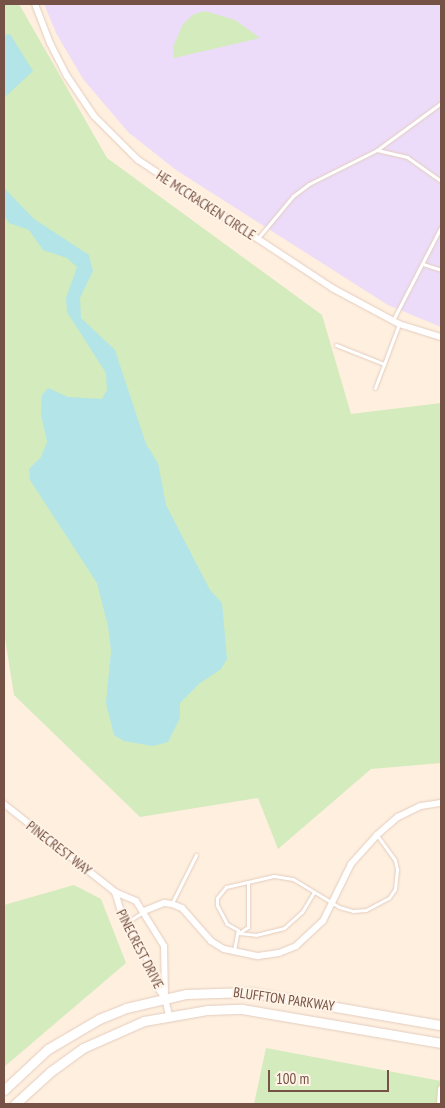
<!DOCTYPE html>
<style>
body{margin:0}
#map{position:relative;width:445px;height:1108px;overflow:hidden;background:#feefdf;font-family:"PT Sans Narrow",sans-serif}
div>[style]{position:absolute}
.education>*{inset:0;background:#ecdcf9}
.green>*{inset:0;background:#d3ebbd}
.water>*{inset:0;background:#b2e4e8}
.roads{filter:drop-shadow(0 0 1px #e4ccbd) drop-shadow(0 0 1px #e4ccbd)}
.service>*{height:3px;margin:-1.5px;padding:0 1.5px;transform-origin:1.5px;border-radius:1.5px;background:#fff}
.minor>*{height:6px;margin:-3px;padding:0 3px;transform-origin:3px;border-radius:3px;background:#fff}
.secondary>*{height:9px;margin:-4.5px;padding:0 4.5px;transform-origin:4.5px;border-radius:4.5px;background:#fff}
span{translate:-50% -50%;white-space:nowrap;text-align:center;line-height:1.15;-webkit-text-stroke:4px #fff3e6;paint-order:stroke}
.street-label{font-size:14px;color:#755245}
.frame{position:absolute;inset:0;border:5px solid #755245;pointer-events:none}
.scale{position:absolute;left:268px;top:1070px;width:121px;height:22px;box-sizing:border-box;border:2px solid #755245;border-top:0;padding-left:6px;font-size:15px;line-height:18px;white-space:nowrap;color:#755245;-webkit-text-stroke:4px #fff3e6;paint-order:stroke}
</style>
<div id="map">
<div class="education">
<div style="clip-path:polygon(44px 4px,441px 4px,441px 327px,388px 305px,176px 170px,128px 132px,83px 79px,56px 33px)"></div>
</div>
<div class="green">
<div style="clip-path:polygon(4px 4px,19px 4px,107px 158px,322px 315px,351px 414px,441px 403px,441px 763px,371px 769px,278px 849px,258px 798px,140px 817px,14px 695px,4px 632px)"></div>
<div style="clip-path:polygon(205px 11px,235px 20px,260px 38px,174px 58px,173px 47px,183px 24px,194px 14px)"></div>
<div style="clip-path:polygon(74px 885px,101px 899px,126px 963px,4px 1067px,4px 905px)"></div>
<div style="clip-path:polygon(266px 1048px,441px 1081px,441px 1104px,254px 1104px)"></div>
</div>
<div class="water">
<div style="clip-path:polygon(10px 34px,33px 71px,4px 98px,4px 35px)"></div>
<div style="clip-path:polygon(4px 188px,34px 219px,89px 255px,93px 271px,80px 298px,81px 318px,115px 350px,146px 444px,158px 463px,166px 505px,210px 590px,222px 603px,227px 659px,221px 669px,200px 683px,180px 703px,180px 718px,168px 742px,153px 746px,124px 741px,114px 735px,106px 703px,111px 651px,108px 626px,97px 583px,30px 480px,29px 469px,41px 457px,47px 442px,41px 414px,42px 395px,48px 388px,68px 397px,102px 399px,107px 390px,106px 373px,67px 312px,66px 298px,77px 267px,67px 258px,43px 250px,29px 230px,9px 223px,4px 215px)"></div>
</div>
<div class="roads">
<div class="service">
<div style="left:377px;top:150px;width:31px;rotate:13deg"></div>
<div style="left:407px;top:157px;width:42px;rotate:35.2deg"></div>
<div style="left:258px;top:238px;width:55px;rotate:-50.2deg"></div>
<div style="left:293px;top:196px;width:20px;rotate:-37deg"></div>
<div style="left:309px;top:184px;width:76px;rotate:-26.6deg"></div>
<div style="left:377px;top:150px;width:79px;rotate:-36.3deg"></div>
<div style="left:423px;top:264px;width:19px;rotate:18deg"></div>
<div style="left:393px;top:320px;width:105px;rotate:-62.7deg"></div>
<div style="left:336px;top:345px;width:52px;rotate:21.6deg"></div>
<div style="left:375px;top:388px;width:68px;rotate:-69.4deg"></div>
<div style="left:172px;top:903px;width:54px;rotate:-63.4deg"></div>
<div style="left:127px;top:922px;width:19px;rotate:-32deg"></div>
<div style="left:238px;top:933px;width:18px;rotate:6deg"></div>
<div style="left:256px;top:935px;width:29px;rotate:-14deg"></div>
<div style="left:284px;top:928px;width:24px;rotate:-42deg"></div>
<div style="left:302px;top:912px;width:23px;rotate:-59deg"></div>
<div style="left:239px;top:933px;width:11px;rotate:-34deg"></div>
<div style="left:248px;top:927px;width:45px;rotate:-90deg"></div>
<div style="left:234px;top:950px;width:20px;rotate:-79deg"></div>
<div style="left:238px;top:930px;width:13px;rotate:-151deg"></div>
<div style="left:227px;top:924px;width:21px;rotate:-118deg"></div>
<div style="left:217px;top:905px;width:7px;rotate:-90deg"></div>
<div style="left:217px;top:898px;width:14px;rotate:-51deg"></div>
<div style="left:226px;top:887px;width:49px;rotate:-12.9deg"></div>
<div style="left:274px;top:876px;width:19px;rotate:9deg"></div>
<div style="left:293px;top:879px;width:54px;rotate:31.3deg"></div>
<div style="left:339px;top:907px;width:15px;rotate:16deg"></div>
<div style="left:353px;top:911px;width:13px;rotate:-4deg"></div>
<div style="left:366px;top:910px;width:26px;rotate:-28deg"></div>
<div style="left:389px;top:898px;width:11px;rotate:-56deg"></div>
<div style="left:395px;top:889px;width:20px;rotate:-84deg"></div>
<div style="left:397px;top:869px;width:9px;rotate:-103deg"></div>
<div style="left:395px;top:860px;width:31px;rotate:-126deg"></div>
</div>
<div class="minor">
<div style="left:35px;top:4px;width:42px;rotate:69deg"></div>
<div style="left:50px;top:43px;width:37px;rotate:63deg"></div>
<div style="left:67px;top:76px;width:48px;rotate:56deg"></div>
<div style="left:94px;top:116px;width:62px;rotate:45deg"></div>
<div style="left:138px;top:160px;width:232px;rotate:33.4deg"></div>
<div style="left:332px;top:288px;width:76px;rotate:28.2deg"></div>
<div style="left:399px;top:324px;width:44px;rotate:17.2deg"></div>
<div style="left:4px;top:804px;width:142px;rotate:38.4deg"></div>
<div style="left:115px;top:892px;width:23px;rotate:23deg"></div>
<div style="left:136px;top:901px;width:53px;rotate:58.1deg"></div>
<div style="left:164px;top:946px;width:52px;rotate:88.9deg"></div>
<div style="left:165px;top:998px;width:18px;rotate:77deg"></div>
<div style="left:115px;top:892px;width:21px;rotate:73deg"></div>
<div style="left:121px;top:912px;width:62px;rotate:60.9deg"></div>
<div style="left:151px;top:966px;width:22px;rotate:74deg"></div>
<div style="left:157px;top:987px;width:14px;rotate:54deg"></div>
<div style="left:144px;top:911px;width:22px;rotate:-22deg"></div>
<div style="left:164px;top:903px;width:8px;rotate:7deg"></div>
<div style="left:172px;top:904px;width:11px;rotate:22deg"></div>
<div style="left:182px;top:908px;width:44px;rotate:48.7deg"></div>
<div style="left:211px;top:941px;width:15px;rotate:32deg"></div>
<div style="left:224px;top:949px;width:35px;rotate:12deg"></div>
<div style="left:258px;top:956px;width:21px;rotate:-8deg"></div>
<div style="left:279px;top:953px;width:18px;rotate:-22deg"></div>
<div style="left:296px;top:946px;width:37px;rotate:-43deg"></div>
<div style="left:323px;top:921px;width:64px;rotate:-63.8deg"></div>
<div style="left:351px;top:864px;width:39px;rotate:-48deg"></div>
<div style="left:377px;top:835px;width:28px;rotate:-41deg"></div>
<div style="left:398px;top:817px;width:25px;rotate:-26deg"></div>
<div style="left:421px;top:806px;width:20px;rotate:-9deg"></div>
<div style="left:440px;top:1104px;width:15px;rotate:-86deg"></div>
</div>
<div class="secondary">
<div style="left:4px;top:1090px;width:60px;rotate:-43deg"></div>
<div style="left:48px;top:1049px;width:59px;rotate:-30.5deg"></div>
<div style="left:99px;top:1019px;width:29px;rotate:-22deg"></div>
<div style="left:126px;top:1008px;width:62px;rotate:-13.1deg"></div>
<div style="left:186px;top:994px;width:63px;rotate:-1.8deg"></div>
<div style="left:249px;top:992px;width:195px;rotate:9.8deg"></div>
<div style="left:15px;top:1104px;width:47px;rotate:-42.4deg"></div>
<div style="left:50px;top:1072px;width:41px;rotate:-36deg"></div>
<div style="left:83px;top:1048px;width:67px;rotate:-23.9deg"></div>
<div style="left:144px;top:1021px;width:65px;rotate:-9.8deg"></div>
<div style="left:208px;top:1010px;width:34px;rotate:-2deg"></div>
<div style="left:242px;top:1009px;width:202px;rotate:9.7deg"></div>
</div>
</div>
<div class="street-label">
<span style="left:206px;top:205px;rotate:33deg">HE MCCRACKEN CIRCLE</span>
<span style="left:59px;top:848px;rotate:38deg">PINECREST WAY</span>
<span style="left:140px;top:949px;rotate:63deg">PINECREST DRIVE</span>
<span style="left:284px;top:999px;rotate:8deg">BLUFFTON PARKWAY</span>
</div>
<div class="frame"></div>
<div class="scale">100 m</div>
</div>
